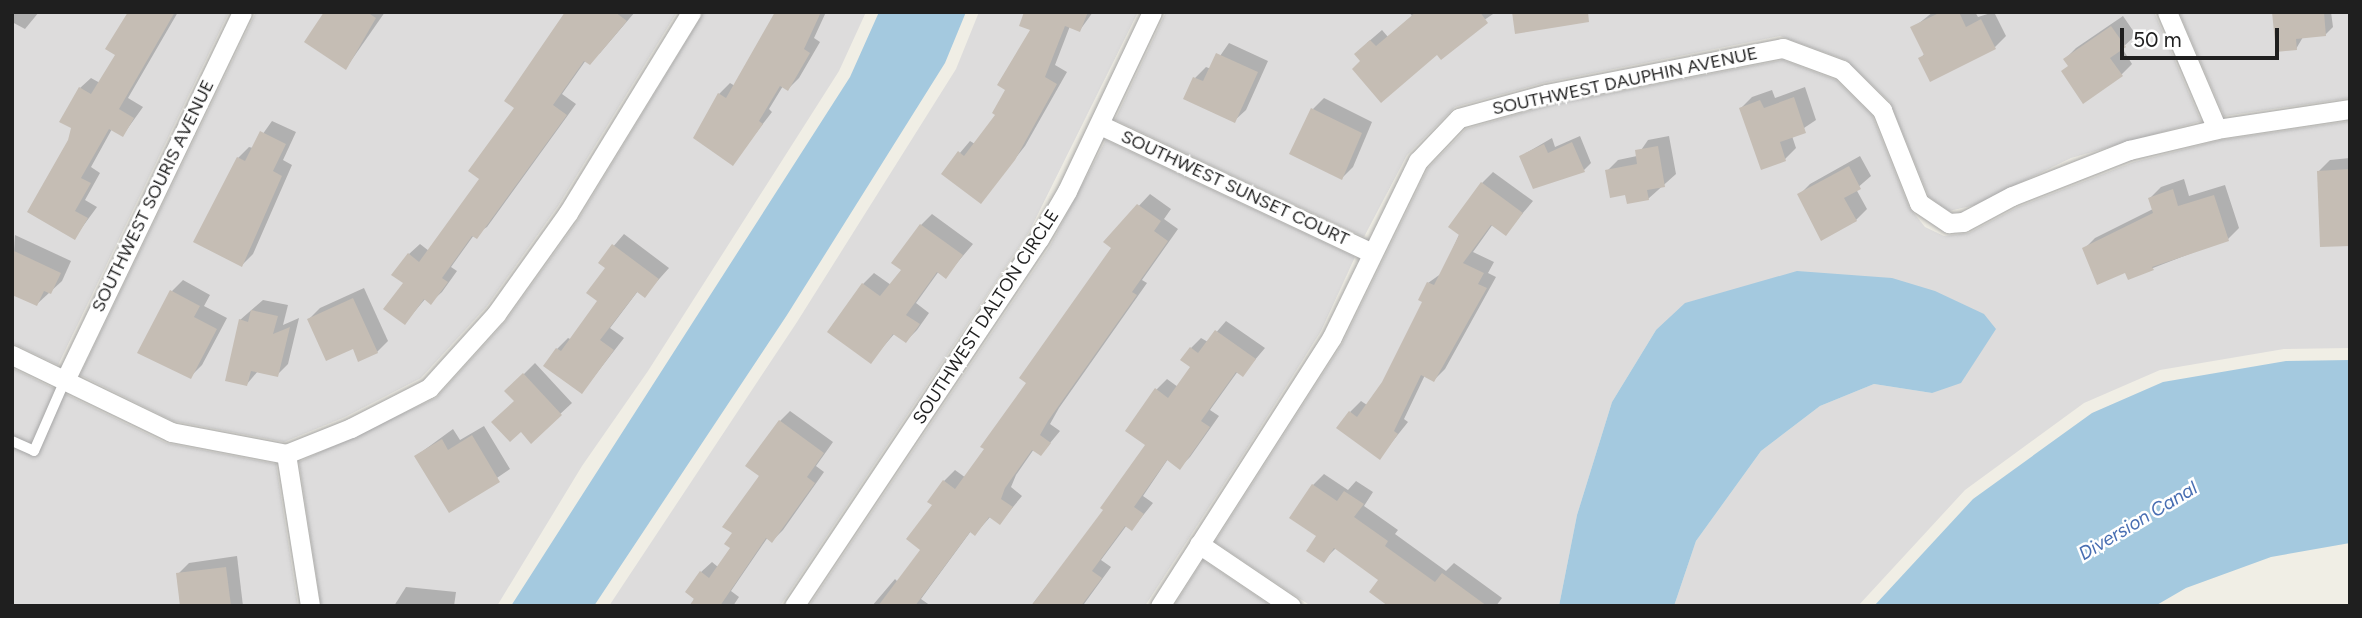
<!DOCTYPE html>
<style>
body{margin:0}
#map{position:relative;width:2362px;height:618px;overflow:hidden;background:#f0eee5;font-family:Figtree,sans-serif}
div>[style]{position:absolute}
.residential>*{inset:0;background:#dddcdc}
.water>*{inset:0;background:#a4c9df}
.shadow>*{inset:0;background:#0003}
.building>*{inset:0;background:#c5bdb4}
.roads{filter:drop-shadow(0 0 2px #a6a6a6) drop-shadow(0 0 2px #a6a6a6)}
.service>*{height:10px;margin:-5px;padding:0 5px;transform-origin:5px;border-radius:5px;background:#fff}
.minor>*{height:19px;margin:-9.5px;padding:0 9.5px;transform-origin:9.5px;border-radius:9.5px;background:#fff}
span{translate:-50% -50%;white-space:nowrap;text-align:center;line-height:1.15;-webkit-text-stroke:5px #fff;paint-order:stroke}
.street-label{font-size:18px;color:#1f1f1f}
.water-label{font-size:19px;color:#486eb2;font-style:italic}
.frame{position:absolute;inset:0;border:14px solid #1f1f1f;pointer-events:none}
.scale{position:absolute;left:2120px;top:28px;width:159px;height:32px;box-sizing:border-box;border:4px solid #1f1f1f;border-top:0;padding-left:9px;font-size:21px;line-height:24px;white-space:nowrap;color:#1f1f1f;-webkit-text-stroke:5px #fff;paint-order:stroke}
</style>
<div id="map">
<div class="residential">
<div style="clip-path:polygon(12px 12px,229px 12px,58px 365px,12px 343px)"></div>
<div style="clip-path:polygon(256px 12px,677px 12px,558px 206px,487px 306px,421px 378px,345px 417px,284px 442px,173px 421px,80px 375px)"></div>
<div style="clip-path:polygon(704px 12px,866px 12px,839px 71px,648px 371px,582px 466px,497px 606px,321px 606px,299px 462px,436px 398px,505px 322px,578px 220px)"></div>
<div style="clip-path:polygon(979px 12px,1138px 12px,1029px 232px,780px 606px,609px 606px,797px 322px,956px 69px)"></div>
<div style="clip-path:polygon(1166px 12px,2154px 12px,2201px 121px,2071px 158px,1975px 205px,1949px 211px,1929px 197px,1890px 102px,1846px 60px,1780px 36px,1543px 83px,1455px 107px,1407px 155px,1364px 237px,1115px 120px)"></div>
<div style="clip-path:polygon(2179px 12px,2350px 12px,2350px 98px,2224px 116px)"></div>
<div style="clip-path:polygon(1783px 60px,1836px 80px,1872px 115px,1909px 207px,1925px 227px,1944px 236px,1969px 233px,2018px 207px,2134px 162px,2221px 140px,2350px 121px,2350px 348px,2284px 349px,2160px 370px,2084px 403px,1965px 490px,1858px 606px,1674px 606px,1696px 541px,1761px 451px,1820px 406px,1874px 384px,1932px 393px,1939px 295px,1934px 291px,1656px 330px,1612px 402px,1577px 515px,1559px 606px,1311px 606px,1215px 542px,1342px 344px,1428px 168px,1466px 129px,1550px 105px)"></div>
<div style="clip-path:polygon(1106px 140px,1355px 257px,1321px 331px,1246px 450px,1145px 606px,809px 606px,1050px 246px)"></div>
<div style="clip-path:polygon(12px 368px,166px 443px,276px 464px,298px 606px,12px 606px)"></div>
<div style="clip-path:polygon(1203px 560px,1271px 606px,1174px 606px)"></div>
</div>
<div class="water">
<div style="clip-path:polygon(879px 12px,966px 12px,945px 63px,787px 315px,594px 606px,511px 606px,850px 77px)"></div>
<div style="clip-path:polygon(1797px 271px,1892px 278px,1935px 291px,1984px 314px,1996px 329px,1961px 383px,1932px 393px,1874px 384px,1820px 406px,1761px 451px,1696px 541px,1674px 606px,1559px 606px,1577px 515px,1612px 402px,1656px 330px,1685px 303px)"></div>
<div style="clip-path:polygon(2350px 360px,2350px 543px,2271px 557px,2186px 588px,2155px 606px,1874px 606px,1973px 499px,2092px 413px,2163px 382px,2286px 361px)"></div>
</div>
<div class="shadow">
<div style="clip-path:polygon(12px 12px,39px 12px,25px 29px,12px 22px)"></div>
<div style="clip-path:polygon(131px 12px,178px 12px,128px 98px,143px 107px,123px 135px,112px 129px,91px 167px,100px 173px,85px 200px,97px 207px,75px 237px,70px 141px,80px 88px,91px 78px,100px 83px,117px 55px)"></div>
<div style="clip-path:polygon(326px 12px,385px 12px,346px 68px)"></div>
<div style="clip-path:polygon(568px 12px,635px 12px,600px 53px,586px 60px,562px 94px,576px 104px,487px 227px,474px 235px,451px 267px,457px 271px,442px 292px,431px 302px,426px 298px,405px 323px,409px 254px,420px 244px,429px 251px,481px 179px)"></div>
<div style="clip-path:polygon(777px 12px,826px 12px,814px 38px,820px 42px,799px 78px,788px 89px,783px 86px,769px 109px,772px 112px,733px 163px,696px 137px,719px 94px,730px 83px,735px 86px)"></div>
<div style="clip-path:polygon(1026px 12px,1093px 12px,1080px 30px,1070px 26px,1055px 65px,1067px 72px,1025px 146px,981px 202px,943px 173px,970px 141px,975px 144px,998px 115px,1033px 29px)"></div>
<div style="clip-path:polygon(1409px 12px,1496px 12px,1437px 52px,1362px 61px,1367px 43px,1382px 30px,1388px 37px,1412px 16px)"></div>
<div style="clip-path:polygon(1933px 12px,1975px 12px,1978px 17px,1994px 12px,2006px 36px,1995px 47px,1920px 59px,1925px 53px,1913px 28px)"></div>
<div style="clip-path:polygon(2276px 12px,2331px 12px,2333px 27px,2325px 35px,2303px 37px,2296px 49px)"></div>
<div style="clip-path:polygon(2123px 16px,2136px 35px,2122px 48px,2132px 64px,2121px 75px,2069px 65px,2065px 59px,2076px 48px)"></div>
<div style="clip-path:polygon(1229px 43px,1268px 61px,1246px 110px,1234px 121px,1195px 78px,1206px 67px,1211px 69px)"></div>
<div style="clip-path:polygon(1805px 87px,1816px 120px,1792px 136px,1796px 148px,1785px 159px,1741px 108px,1752px 97px,1772px 90px,1775px 98px)"></div>
<div style="clip-path:polygon(1324px 98px,1372px 122px,1353px 167px,1342px 178px,1313px 109px)"></div>
<div style="clip-path:polygon(272px 121px,296px 132px,283px 160px,292px 165px,253px 254px,242px 265px,238px 158px,249px 147px,253px 148px)"></div>
<div style="clip-path:polygon(1580px 136px,1591px 163px,1584px 170px,1521px 156px,1552px 138px,1555px 147px)"></div>
<div style="clip-path:polygon(1669px 136px,1676px 174px,1648px 199px,1626px 193px,1607px 171px,1618px 160px,1637px 156px,1648px 140px)"></div>
<div style="clip-path:polygon(1860px 156px,1871px 176px,1856px 189px,1867px 209px,1856px 220px,1799px 195px,1810px 184px)"></div>
<div style="clip-path:polygon(2350px 158px,2350px 244px,2319px 171px,2330px 160px)"></div>
<div style="clip-path:polygon(1493px 172px,1533px 201px,1506px 233px,1493px 224px,1473px 252px,1494px 262px,1488px 273px,1496px 277px,1445px 369px,1434px 380px,1425px 375px,1404px 419px,1408px 422px,1380px 457px,1350px 412px,1361px 401px,1367px 405px,1384px 383px,1425px 301px,1428px 283px,1442px 273px,1482px 183px)"></div>
<div style="clip-path:polygon(2184px 179px,2189px 196px,2225px 185px,2239px 228px,2228px 239px,2153px 268px,2126px 271px,2084px 249px,2095px 238px,2153px 209px,2150px 198px,2161px 187px)"></div>
<div style="clip-path:polygon(1150px 194px,1171px 209px,1164px 219px,1178px 229px,1142px 280px,1147px 283px,1059px 408px,1050px 424px,1060px 431px,1041px 454px,1034px 449px,1016px 475px,1011px 487px,1022px 496px,1000px 523px,991px 516px,975px 534px,971px 531px,921px 599px,931px 606px,872px 606px,895px 579px,898px 582px,923px 550px,944px 481px,955px 470px,966px 478px,1113px 248px,1105px 242px)"></div>
<div style="clip-path:polygon(932px 214px,973px 244px,946px 276px,939px 271px,916px 303px,929px 313px,917px 330px,906px 341px,895px 333px,871px 361px,863px 284px,874px 273px,891px 285px,903px 269px,921px 225px)"></div>
<div style="clip-path:polygon(624px 234px,669px 268px,644px 296px,638px 291px,610px 328px,624px 338px,582px 392px,557px 349px,568px 338px,572px 340px,600px 301px,608px 268px,600px 262px)"></div>
<div style="clip-path:polygon(15px 235px,71px 261px,62px 281px,37px 304px,12px 293px)"></div>
<div style="clip-path:polygon(183px 280px,210px 295px,204px 306px,227px 318px,202px 365px,191px 376px,172px 291px)"></div>
<div style="clip-path:polygon(364px 288px,388px 341px,377px 352px,353px 347px,309px 319px,320px 308px)"></div>
<div style="clip-path:polygon(263px 300px,288px 305px,283px 325px,299px 318px,288px 364px,277px 375px,258px 371px,247px 384px,240px 320px)"></div>
<div style="clip-path:polygon(1226px 321px,1265px 348px,1243px 374px,1238px 371px,1210px 410px,1219px 416px,1190px 457px,1180px 467px,1168px 459px,1143px 496px,1153px 503px,1132px 529px,1127px 525px,1101px 560px,1111px 567px,1084px 604px,1086px 606px,1031px 606px,1106px 510px,1147px 444px,1156px 390px,1167px 379px,1178px 387px,1193px 367px,1191px 348px,1201px 338px,1208px 342px)"></div>
<div style="clip-path:polygon(535px 363px,572px 403px,531px 441px,516px 401px,507px 391px)"></div>
<div style="clip-path:polygon(790px 411px,833px 442px,816px 466px,824px 472px,783px 530px,772px 541px,768px 537px,731px 591px,739px 597px,733px 606px,692px 606px,701px 572px,712px 562px,718px 567px,732px 547px,780px 421px)"></div>
<div style="clip-path:polygon(484px 426px,510px 469px,450px 510px,416px 456px,453px 429px,460px 440px)"></div>
<div style="clip-path:polygon(1324px 474px,1348px 490px,1356px 481px,1373px 492px,1364px 506px,1398px 530px,1395px 534px,1446px 571px,1454px 563px,1502px 598px,1496px 606px,1392px 606px,1380px 579px,1336px 548px,1324px 560px,1313px 485px)"></div>
<div style="clip-path:polygon(237px 556px,243px 606px,187px 606px,178px 574px,189px 563px)"></div>
<div style="clip-path:polygon(406px 587px,456px 592px,454px 606px,394px 606px)"></div>
</div>
<div class="building">
<div style="clip-path:polygon(128px 12px,175px 12px,119px 109px,134px 118px,123px 137px,109px 129px,81px 178px,91px 183px,75px 211px,88px 218px,75px 240px,27px 212px,68px 140px,71px 128px,59px 122px,79px 87px,91px 94px,115px 55px,105px 49px)"></div>
<div style="clip-path:polygon(324px 12px,367px 12px,376px 18px,346px 70px,304px 42px)"></div>
<div style="clip-path:polygon(565px 12px,615px 12px,627px 21px,590px 65px,584px 61px,553px 105px,567px 115px,477px 239px,472px 236px,442px 278px,448px 282px,431px 305px,424px 299px,405px 325px,383px 309px,403px 283px,391px 275px,408px 253px,419px 262px,479px 179px,468px 171px,514px 108px,504px 101px)"></div>
<div style="clip-path:polygon(775px 12px,821px 12px,804px 49px,810px 53px,788px 91px,780px 86px,759px 121px,763px 124px,733px 166px,693px 138px,718px 93px,726px 98px)"></div>
<div style="clip-path:polygon(1024px 12px,1088px 12px,1080px 32px,1065px 26px,1045px 77px,1057px 84px,1015px 160px,981px 204px,941px 174px,958px 151px,964px 156px,995px 115px,992px 113px,1005px 90px,997px 85px,1030px 30px,1019px 26px)"></div>
<div style="clip-path:polygon(1416px 12px,1480px 12px,1488px 23px,1441px 60px,1437px 55px,1381px 103px,1352px 69px,1360px 61px,1354px 54px,1370px 40px,1376px 46px)"></div>
<div style="clip-path:polygon(1512px 12px,1588px 12px,1589px 22px,1515px 34px)"></div>
<div style="clip-path:polygon(1941px 12px,1959px 12px,1966px 27px,1981px 19px,1996px 49px,1930px 82px,1918px 58px,1924px 55px,1910px 27px)"></div>
<div style="clip-path:polygon(2272px 12px,2324px 12px,2326px 36px,2296px 39px,2297px 50px,2276px 52px)"></div>
<div style="clip-path:polygon(2111px 26px,2126px 47px,2110px 58px,2123px 76px,2083px 104px,2061px 71px,2068px 66px,2063px 59px)"></div>
<div style="clip-path:polygon(1216px 53px,1258px 72px,1235px 123px,1183px 99px,1193px 77px,1203px 81px)"></div>
<div style="clip-path:polygon(1794px 97px,1806px 133px,1780px 142px,1786px 161px,1761px 170px,1739px 108px,1760px 100px,1764px 108px)"></div>
<div style="clip-path:polygon(1311px 108px,1362px 133px,1342px 180px,1289px 154px)"></div>
<div style="clip-path:polygon(260px 131px,286px 144px,273px 171px,282px 176px,242px 267px,193px 242px,237px 157px,245px 161px)"></div>
<div style="clip-path:polygon(1572px 142px,1585px 172px,1533px 189px,1519px 156px,1544px 144px,1548px 153px)"></div>
<div style="clip-path:polygon(1658px 146px,1665px 187px,1647px 190px,1649px 200px,1627px 204px,1625px 195px,1610px 198px,1605px 170px,1637px 164px,1635px 150px)"></div>
<div style="clip-path:polygon(1849px 166px,1861px 189px,1844px 198px,1857px 221px,1821px 241px,1797px 194px)"></div>
<div style="clip-path:polygon(2350px 169px,2350px 246px,2320px 247px,2317px 171px)"></div>
<div style="clip-path:polygon(1481px 182px,1523px 213px,1506px 236px,1491px 225px,1463px 263px,1484px 273px,1478px 284px,1487px 288px,1434px 382px,1421px 375px,1394px 431px,1398px 434px,1380px 460px,1336px 428px,1349px 411px,1357px 417px,1382px 382px,1422px 302px,1418px 300px,1427px 282px,1434px 285px,1459px 235px,1448px 227px)"></div>
<div style="clip-path:polygon(2173px 189px,2178px 206px,2214px 195px,2229px 241px,2152px 267px,2154px 270px,2128px 280px,2125px 273px,2097px 285px,2082px 248px,2153px 213px,2148px 198px)"></div>
<div style="clip-path:polygon(1137px 204px,1161px 221px,1154px 231px,1168px 241px,1132px 292px,1137px 295px,1048px 421px,1040px 435px,1051px 443px,1041px 456px,1032px 450px,1005px 488px,1001px 499px,1013px 507px,1000px 525px,989px 517px,975px 536px,970px 532px,915px 606px,878px 606px,920px 550px,906px 539px,932px 505px,927px 502px,943px 480px,955px 489px,984px 449px,980px 447px,1026px 383px,1019px 378px,1111px 248px,1103px 242px)"></div>
<div style="clip-path:polygon(920px 224px,963px 255px,946px 279px,937px 272px,906px 315px,920px 324px,906px 343px,893px 334px,871px 364px,827px 332px,862px 283px,880px 296px,901px 270px,891px 263px)"></div>
<div style="clip-path:polygon(612px 244px,659px 279px,645px 298px,637px 292px,600px 340px,614px 350px,582px 394px,543px 366px,556px 348px,561px 351px,597px 301px,586px 293px,605px 268px,598px 263px)"></div>
<div style="clip-path:polygon(12px 250px,61px 273px,51px 294px,44px 291px,37px 306px,12px 295px)"></div>
<div style="clip-path:polygon(170px 290px,200px 306px,194px 317px,217px 329px,191px 379px,137px 353px)"></div>
<div style="clip-path:polygon(353px 298px,378px 353px,358px 362px,353px 349px,326px 361px,307px 319px)"></div>
<div style="clip-path:polygon(251px 310px,278px 316px,273px 334px,290px 327px,278px 377px,251px 371px,247px 386px,225px 381px,239px 319px,248px 322px)"></div>
<div style="clip-path:polygon(1215px 330px,1256px 359px,1243px 377px,1236px 372px,1201px 421px,1210px 427px,1180px 470px,1167px 460px,1134px 507px,1144px 514px,1132px 531px,1125px 526px,1092px 571px,1102px 578px,1081px 606px,1031px 606px,1103px 510px,1100px 508px,1145px 445px,1125px 431px,1155px 388px,1168px 398px,1190px 367px,1180px 360px,1190px 347px,1198px 353px)"></div>
<div style="clip-path:polygon(523px 373px,562px 415px,531px 444px,521px 432px,510px 442px,491px 422px,514px 401px,504px 391px)"></div>
<div style="clip-path:polygon(779px 420px,824px 453px,807px 477px,815px 483px,772px 543px,766px 538px,720px 606px,689px 606px,694px 599px,685px 592px,700px 571px,709px 578px,730px 548px,724px 544px,732px 533px,722px 527px,759px 476px,745px 466px)"></div>
<div style="clip-path:polygon(472px 435px,500px 482px,449px 513px,414px 456px,442px 439px,448px 450px)"></div>
<div style="clip-path:polygon(1312px 484px,1337px 501px,1344px 491px,1364px 504px,1354px 517px,1388px 541px,1385px 546px,1435px 582px,1442px 573px,1487px 606px,1388px 606px,1369px 592px,1378px 580px,1334px 548px,1324px 563px,1306px 551px,1316px 536px,1289px 518px)"></div>
<div style="clip-path:polygon(226px 567px,231px 606px,180px 606px,176px 573px)"></div>
</div>
<div class="roads">
<div class="service">
<div style="left:12px;top:441px;width:24px;rotate:24deg"></div>
<div style="left:34px;top:451px;width:77px;rotate:-66.4deg"></div>
</div>
<div class="minor">
<div style="left:2167px;top:12px;width:127px;rotate:66.9deg"></div>
<div style="left:1100px;top:125px;width:298px;rotate:25.2deg"></div>
<div style="left:12px;top:355px;width:177px;rotate:25.8deg"></div>
<div style="left:171px;top:432px;width:117px;rotate:10.8deg"></div>
<div style="left:286px;top:454px;width:70px;rotate:-21.8deg"></div>
<div style="left:351px;top:428px;width:88px;rotate:-27.1deg"></div>
<div style="left:429px;top:388px;width:100px;rotate:-47.8deg"></div>
<div style="left:496px;top:314px;width:124px;rotate:-54.5deg"></div>
<div style="left:568px;top:213px;width:236px;rotate:-58.5deg"></div>
<div style="left:65px;top:380px;width:408px;rotate:-64.3deg"></div>
<div style="left:286px;top:454px;width:154px;rotate:81deg"></div>
<div style="left:1199px;top:544px;width:111px;rotate:34deg"></div>
<div style="left:794px;top:606px;width:441px;rotate:-56.3deg"></div>
<div style="left:1039px;top:239px;width:56px;rotate:-59.7deg"></div>
<div style="left:1067px;top:191px;width:198px;rotate:-64.6deg"></div>
<div style="left:1160px;top:606px;width:319px;rotate:-57.4deg"></div>
<div style="left:1332px;top:337px;width:196px;rotate:-64deg"></div>
<div style="left:1418px;top:161px;width:59px;rotate:-46.4deg"></div>
<div style="left:1459px;top:118px;width:90px;rotate:-15.4deg"></div>
<div style="left:1546px;top:94px;width:241px;rotate:-11deg"></div>
<div style="left:1783px;top:48px;width:63px;rotate:20.4deg"></div>
<div style="left:1842px;top:70px;width:57px;rotate:45deg"></div>
<div style="left:1882px;top:110px;width:100px;rotate:68.3deg"></div>
<div style="left:1919px;top:203px;width:36px;rotate:34deg"></div>
<div style="left:1949px;top:223px;width:14px;rotate:-4deg"></div>
<div style="left:1963px;top:222px;width:55px;rotate:-28deg"></div>
<div style="left:2012px;top:196px;width:126px;rotate:-21.5deg"></div>
<div style="left:2129px;top:150px;width:90px;rotate:-13.4deg"></div>
<div style="left:2217px;top:129px;width:134px;rotate:-8.6deg"></div>
</div>
</div>
<div class="street-label">
<span style="left:1625px;top:81px;rotate:-12deg">SOUTHWEST DAUPHIN AVENUE</span>
<span style="left:1235px;top:188px;rotate:25deg">SOUTHWEST SUNSET COURT</span>
<span style="left:153px;top:196px;rotate:-64deg">SOUTHWEST SOURIS AVENUE</span>
<span style="left:986px;top:317px;rotate:-57deg">SOUTHWEST DALTON CIRCLE</span>
</div>
<div class="water-label">
<span style="left:2138px;top:521px;rotate:-31deg">Diversion Canal</span>
</div>
<div class="frame"></div>
<div class="scale">50 m</div>
</div>
